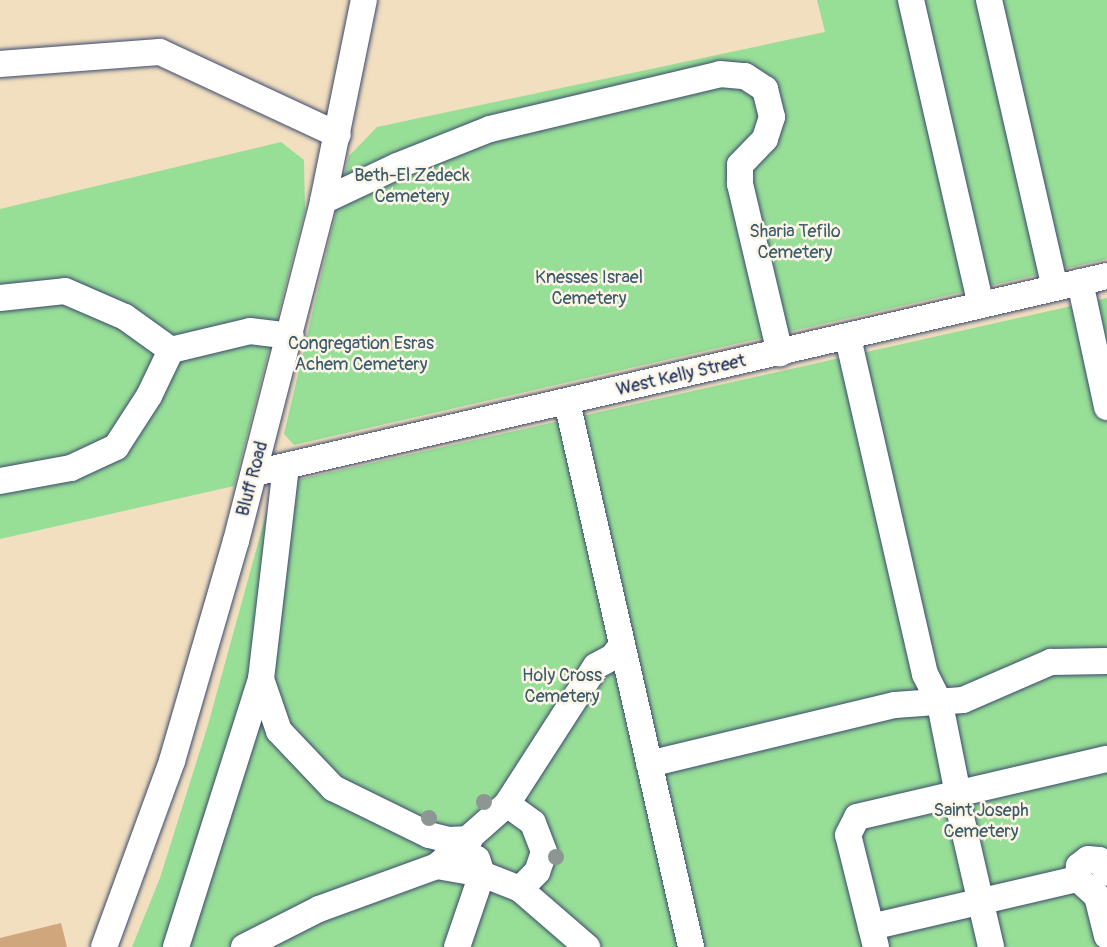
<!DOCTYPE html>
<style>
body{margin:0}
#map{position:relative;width:1107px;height:947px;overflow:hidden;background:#f2dfc0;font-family:Pangolin,sans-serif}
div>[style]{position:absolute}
.green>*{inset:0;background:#97de97}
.building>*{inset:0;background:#d0a67c}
.roads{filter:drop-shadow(0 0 2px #3b496d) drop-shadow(0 0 2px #3b496d)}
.minor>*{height:26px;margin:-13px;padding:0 13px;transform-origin:13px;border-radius:13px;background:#fff}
.trees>*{width:16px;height:16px;margin:-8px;border-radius:50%;background:#8d9692}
span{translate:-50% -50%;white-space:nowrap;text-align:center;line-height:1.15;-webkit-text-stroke:5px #fcf5e5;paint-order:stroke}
.park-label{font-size:18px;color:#3a5b6c}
.street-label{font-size:18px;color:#1b2f5e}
</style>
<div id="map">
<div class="green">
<div style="clip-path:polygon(817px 0,1107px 0,1107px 259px,294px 445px,284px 434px,349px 156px,377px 127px,825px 32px)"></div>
<div style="clip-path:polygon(281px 142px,304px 160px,305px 210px,234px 486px,0 539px,0 209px)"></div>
<div style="clip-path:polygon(1107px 298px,1107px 947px,132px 947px,160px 878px,208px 725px,274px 485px)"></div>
</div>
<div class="building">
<div style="clip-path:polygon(61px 923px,67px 947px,0 947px,0 938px)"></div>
</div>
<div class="roads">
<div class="minor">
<div style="left:911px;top:0;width:313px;rotate:77.1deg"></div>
<div style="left:989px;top:0;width:295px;rotate:77.1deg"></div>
<div style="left:0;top:64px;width:160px;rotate:-4.3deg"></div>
<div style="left:160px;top:52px;width:196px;rotate:25deg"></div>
<div style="left:323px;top:201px;width:82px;rotate:-25.3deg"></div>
<div style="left:397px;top:166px;width:100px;rotate:-21.7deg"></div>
<div style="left:490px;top:129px;width:236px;rotate:-13.4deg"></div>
<div style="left:720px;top:74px;width:25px;rotate:5deg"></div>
<div style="left:745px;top:76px;width:24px;rotate:33deg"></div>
<div style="left:765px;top:89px;width:29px;rotate:76deg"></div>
<div style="left:772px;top:117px;width:23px;rotate:108deg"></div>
<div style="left:765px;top:139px;width:36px;rotate:134deg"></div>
<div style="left:740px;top:165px;width:19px;rotate:90deg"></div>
<div style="left:740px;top:184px;width:174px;rotate:76.7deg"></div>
<div style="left:1080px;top:282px;width:128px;rotate:77.8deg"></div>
<div style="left:0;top:298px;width:65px;rotate:-6.1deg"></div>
<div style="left:65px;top:291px;width:65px;rotate:23.4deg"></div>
<div style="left:125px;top:317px;width:57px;rotate:35.7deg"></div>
<div style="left:848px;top:338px;width:345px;rotate:77.1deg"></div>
<div style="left:925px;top:674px;width:34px;rotate:63deg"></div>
<div style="left:940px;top:704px;width:92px;rotate:78.7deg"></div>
<div style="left:567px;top:402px;width:559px;rotate:77.18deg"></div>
<div style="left:255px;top:473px;width:874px;rotate:-13.02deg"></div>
<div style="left:0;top:481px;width:72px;rotate:-10.4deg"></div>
<div style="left:71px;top:468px;width:50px;rotate:-25deg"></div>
<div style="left:116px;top:447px;width:61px;rotate:-57.1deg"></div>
<div style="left:149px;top:396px;width:51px;rotate:-64.4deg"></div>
<div style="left:171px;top:350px;width:81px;rotate:-13.5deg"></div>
<div style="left:250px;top:331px;width:41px;rotate:7deg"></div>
<div style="left:261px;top:679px;width:55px;rotate:70.9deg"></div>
<div style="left:279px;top:731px;width:79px;rotate:46.5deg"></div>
<div style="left:333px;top:788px;width:107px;rotate:26.1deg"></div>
<div style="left:429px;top:835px;width:21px;rotate:14deg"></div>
<div style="left:449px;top:840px;width:21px;rotate:-3deg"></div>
<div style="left:649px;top:764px;width:253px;rotate:-13.5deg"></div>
<div style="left:895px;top:705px;width:68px;rotate:-4.2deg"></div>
<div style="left:963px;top:700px;width:96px;rotate:-23.4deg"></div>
<div style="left:1051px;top:662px;width:56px;rotate:-1deg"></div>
<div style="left:956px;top:795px;width:156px;rotate:77deg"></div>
<div style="left:507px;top:804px;width:32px;rotate:36deg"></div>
<div style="left:533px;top:823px;width:31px;rotate:69deg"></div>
<div style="left:544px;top:852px;width:21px;rotate:109deg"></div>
<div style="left:537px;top:872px;width:24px;rotate:135deg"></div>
<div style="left:437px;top:866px;width:46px;rotate:10.1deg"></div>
<div style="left:482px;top:874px;width:41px;rotate:21.5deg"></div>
<div style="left:520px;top:889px;width:89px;rotate:40.9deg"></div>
<div style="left:1078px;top:879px;width:25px;rotate:42deg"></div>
<div style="left:1097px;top:896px;width:41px;rotate:76deg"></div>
<div style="left:1078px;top:879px;width:13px;rotate:-86deg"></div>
<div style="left:1079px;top:866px;width:11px;rotate:-38deg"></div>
<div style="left:1088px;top:859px;width:11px;rotate:5deg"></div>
<div style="left:1099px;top:860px;width:15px;rotate:58deg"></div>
<div style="left:871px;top:927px;width:212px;rotate:-13.1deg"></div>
<div style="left:104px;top:947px;width:198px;rotate:-69.9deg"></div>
<div style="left:172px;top:761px;width:229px;rotate:-73.8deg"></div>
<div style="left:236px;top:541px;width:351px;rotate:-75.6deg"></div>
<div style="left:323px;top:201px;width:205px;rotate:-78.5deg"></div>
<div style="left:176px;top:947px;width:281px;rotate:-72.4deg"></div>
<div style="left:261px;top:679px;width:213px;rotate:-83.3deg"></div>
<div style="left:244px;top:947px;width:84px;rotate:-26.9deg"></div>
<div style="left:319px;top:909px;width:126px;rotate:-20deg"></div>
<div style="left:437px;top:866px;width:94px;rotate:-41.5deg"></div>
<div style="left:507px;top:804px;width:164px;rotate:-57.2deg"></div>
<div style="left:596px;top:666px;width:19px;rotate:-28deg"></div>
<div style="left:613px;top:657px;width:14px;rotate:-54deg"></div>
<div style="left:457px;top:947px;width:77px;rotate:-71.1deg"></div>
<div style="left:482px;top:874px;width:16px;rotate:-108deg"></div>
<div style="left:876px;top:947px;width:115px;rotate:-104deg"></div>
<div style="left:848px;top:835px;width:20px;rotate:-63deg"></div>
<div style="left:857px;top:817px;width:257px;rotate:-13.1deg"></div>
</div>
</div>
<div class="trees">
<div style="left:484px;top:802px"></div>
<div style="left:429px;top:818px"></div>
<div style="left:556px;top:857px"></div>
</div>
<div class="park-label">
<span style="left:412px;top:187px">Beth-El Zedeck<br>Cemetery</span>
<span style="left:795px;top:243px">Sharia Tefilo<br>Cemetery</span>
<span style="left:589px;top:289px">Knesses Israel<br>Cemetery</span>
<span style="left:361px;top:355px">Congregation Esras<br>Achem Cemetery</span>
<span style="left:562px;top:687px">Holy Cross<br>Cemetery</span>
<span style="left:981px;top:822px">Saint Joseph<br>Cemetery</span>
</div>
<div class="street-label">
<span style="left:681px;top:376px;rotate:-13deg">West Kelly Street</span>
<span style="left:253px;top:479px;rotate:-75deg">Bluff Road</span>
</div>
</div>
